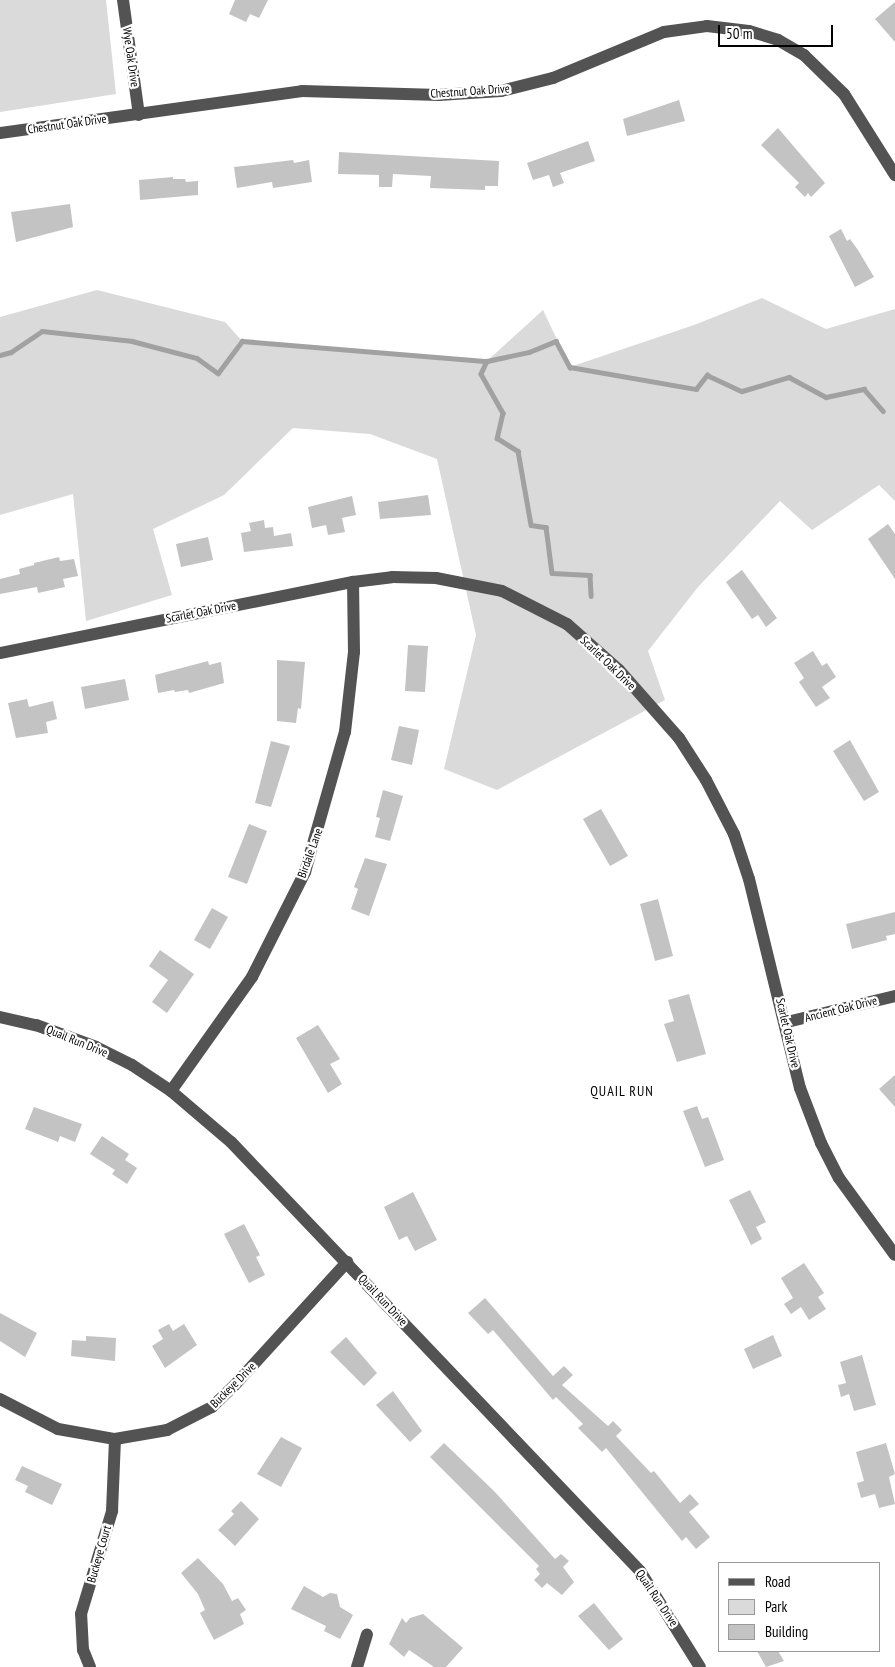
<!DOCTYPE html>
<style>
body{margin:0}
#map{position:relative;width:895px;height:1667px;overflow:hidden;background:#fff;font-family:"PT Sans Narrow",sans-serif}
div>[style]{position:absolute}
.green>*{inset:0;background:#dadada}
.stream>*{height:4.5px;margin:-2.25px;padding:0 2.25px;transform-origin:2.25px;border-radius:2.25px;background:#a1a1a1}
.building>*{inset:0;background:#c3c3c3}
.minor>*{height:12px;margin:-6px;padding:0 6px;transform-origin:6px;border-radius:6px;background:#535353}
span{translate:-50% -50%;white-space:nowrap;text-align:center;line-height:1.15;-webkit-text-stroke:4.5px #fff;paint-order:stroke}
.street-label{font-size:12px;color:#000}
.neighbourhood-label{font-size:14px;color:#000;letter-spacing:1px}
.legend{position:absolute;left:718px;top:1562px;width:162px;height:90px;box-sizing:border-box;background:#fff;border:1px solid #999;margin:0;padding:6px 9px;list-style:none;font-size:15px;color:#000}
.legend li{display:flex;align-items:center;gap:10px;height:25px}
.legend b{width:25px;border:1px solid #999}
.scale{position:absolute;left:718px;top:25px;width:115px;height:22px;box-sizing:border-box;border:2px solid #000;border-top:0;padding-left:6px;font-size:15px;line-height:18px;white-space:nowrap;color:#000;-webkit-text-stroke:4px #fff;paint-order:stroke}
</style>
<div id="map">
<div class="green">
<div style="clip-path:polygon(0 0,106px 0,116px 94px,0 112px)"></div>
<div style="clip-path:polygon(97px 290px,225px 322px,242px 341px,487px 361px,543px 310px,570px 367px,694px 325px,762px 298px,826px 329px,895px 309px,895px 501px,879px 485px,812px 530px,780px 501px,698px 587px,648px 651px,665px 700px,497px 790px,444px 769px,476px 635px,437px 459px,370px 434px,293px 428px,224px 495px,153px 529px,172px 595px,86px 621px,73px 494px,0 515px,0 317px)"></div>
</div>
<div class="stream">
<div style="left:0;top:355px;width:11px;rotate:-15deg"></div>
<div style="left:11px;top:352px;width:37px;rotate:-34deg"></div>
<div style="left:42px;top:331px;width:91px;rotate:6.3deg"></div>
<div style="left:132px;top:341px;width:67px;rotate:14.7deg"></div>
<div style="left:197px;top:358px;width:26px;rotate:36deg"></div>
<div style="left:218px;top:373px;width:40px;rotate:-53deg"></div>
<div style="left:242px;top:341px;width:246px;rotate:4.7deg"></div>
<div style="left:487px;top:361px;width:43px;rotate:-12.1deg"></div>
<div style="left:529px;top:352px;width:29px;rotate:-22deg"></div>
<div style="left:556px;top:341px;width:30px;rotate:62deg"></div>
<div style="left:570px;top:367px;width:128px;rotate:9.9deg"></div>
<div style="left:696px;top:389px;width:18px;rotate:-52deg"></div>
<div style="left:707px;top:375px;width:38px;rotate:25deg"></div>
<div style="left:742px;top:391px;width:49px;rotate:-16.6deg"></div>
<div style="left:789px;top:377px;width:42px;rotate:28.4deg"></div>
<div style="left:826px;top:397px;width:39px;rotate:-12deg"></div>
<div style="left:864px;top:389px;width:29px;rotate:49deg"></div>
<div style="left:487px;top:361px;width:14px;rotate:115deg"></div>
<div style="left:481px;top:374px;width:45px;rotate:60.6deg"></div>
<div style="left:503px;top:413px;width:26px;rotate:103deg"></div>
<div style="left:497px;top:438px;width:25px;rotate:32deg"></div>
<div style="left:518px;top:451px;width:75px;rotate:80deg"></div>
<div style="left:531px;top:525px;width:15px;rotate:8deg"></div>
<div style="left:546px;top:527px;width:46px;rotate:82.6deg"></div>
<div style="left:552px;top:573px;width:38px;rotate:3deg"></div>
<div style="left:590px;top:575px;width:21px;rotate:87deg"></div>
</div>
<div class="building">
<div style="clip-path:polygon(235px 0,268px 0,259px 18px,250px 14px,246px 22px,229px 14px)"></div>
<div style="clip-path:polygon(895px 2px,895px 42px,875px 19px)"></div>
<div style="clip-path:polygon(679px 100px,685px 121px,627px 136px,623px 119px)"></div>
<div style="clip-path:polygon(778px 128px,825px 183px,811px 197px,808px 193px,805px 197px,795px 187px,799px 183px,761px 145px)"></div>
<div style="clip-path:polygon(588px 141px,595px 161px,560px 173px,564px 183px,553px 187px,549px 175px,533px 180px,527px 163px)"></div>
<div style="clip-path:polygon(339px 152px,499px 161px,498px 186px,485px 186px,485px 190px,430px 188px,431px 176px,393px 174px,392px 187px,379px 187px,379px 175px,338px 174px)"></div>
<div style="clip-path:polygon(293px 160px,294px 163px,309px 160px,312px 182px,273px 188px,272px 182px,237px 188px,234px 167px)"></div>
<div style="clip-path:polygon(173px 177px,173px 179px,185px 179px,186px 182px,198px 181px,198px 195px,140px 200px,139px 180px)"></div>
<div style="clip-path:polygon(70px 204px,73px 227px,16px 242px,11px 212px)"></div>
<div style="clip-path:polygon(841px 229px,847px 241px,850px 239px,858px 250px,874px 277px,855px 287px,829px 236px)"></div>
<div style="clip-path:polygon(428px 495px,431px 515px,380px 519px,378px 502px)"></div>
<div style="clip-path:polygon(352px 496px,356px 515px,342px 518px,345px 532px,328px 535px,326px 525px,312px 528px,308px 507px)"></div>
<div style="clip-path:polygon(264px 520px,265px 528px,273px 527px,274px 536px,291px 533px,293px 546px,244px 552px,241px 533px,251px 531px,249px 523px)"></div>
<div style="clip-path:polygon(888px 524px,895px 534px,895px 579px,868px 539px)"></div>
<div style="clip-path:polygon(208px 537px,213px 560px,181px 567px,176px 544px)"></div>
<div style="clip-path:polygon(59px 557px,60px 561px,74px 559px,78px 576px,63px 579px,65px 587px,38px 593px,37px 587px,0 594px,0 579px,20px 574px,19px 569px,34px 565px,34px 563px)"></div>
<div style="clip-path:polygon(742px 570px,777px 618px,766px 627px,758px 615px,752px 619px,726px 582px)"></div>
<div style="clip-path:polygon(408px 645px,428px 646px,425px 692px,405px 691px)"></div>
<div style="clip-path:polygon(813px 651px,822px 666px,827px 663px,836px 677px,822px 687px,830px 698px,816px 707px,799px 682px,804px 678px,794px 663px)"></div>
<div style="clip-path:polygon(277px 660px,305px 662px,301px 709px,298px 708px,296px 723px,277px 721px)"></div>
<div style="clip-path:polygon(208px 661px,209px 665px,221px 662px,224px 683px,189px 693px,188px 690px,175px 692px,174px 690px,158px 693px,155px 675px)"></div>
<div style="clip-path:polygon(125px 679px,129px 700px,85px 709px,81px 687px)"></div>
<div style="clip-path:polygon(27px 699px,29px 707px,53px 701px,57px 719px,46px 722px,48px 733px,16px 738px,8px 703px)"></div>
<div style="clip-path:polygon(399px 726px,419px 730px,412px 765px,391px 760px)"></div>
<div style="clip-path:polygon(850px 740px,879px 792px,864px 801px,833px 751px)"></div>
<div style="clip-path:polygon(271px 741px,290px 746px,271px 807px,255px 803px)"></div>
<div style="clip-path:polygon(383px 790px,403px 796px,390px 841px,375px 837px,380px 818px,376px 817px)"></div>
<div style="clip-path:polygon(601px 809px,628px 856px,610px 866px,583px 819px)"></div>
<div style="clip-path:polygon(249px 824px,267px 831px,247px 884px,228px 877px)"></div>
<div style="clip-path:polygon(365px 858px,387px 864px,369px 916px,351px 909px,358px 889px,354px 887px)"></div>
<div style="clip-path:polygon(658px 899px,673px 956px,655px 961px,640px 904px)"></div>
<div style="clip-path:polygon(212px 908px,228px 917px,210px 949px,194px 940px)"></div>
<div style="clip-path:polygon(895px 912px,895px 934px,886px 936px,887px 940px,852px 949px,846px 924px)"></div>
<div style="clip-path:polygon(160px 950px,194px 974px,167px 1013px,152px 1002px,168px 980px,149px 966px)"></div>
<div style="clip-path:polygon(689px 994px,706px 1054px,677px 1062px,664px 1024px,674px 1021px,668px 1000px)"></div>
<div style="clip-path:polygon(318px 1025px,340px 1059px,330px 1064px,342px 1084px,328px 1093px,296px 1038px)"></div>
<div style="clip-path:polygon(895px 1075px,895px 1107px,879px 1089px)"></div>
<div style="clip-path:polygon(697px 1106px,702px 1119px,708px 1117px,724px 1160px,705px 1167px,683px 1111px)"></div>
<div style="clip-path:polygon(34px 1107px,82px 1124px,75px 1142px,60px 1136px,58px 1142px,25px 1129px)"></div>
<div style="clip-path:polygon(102px 1136px,129px 1154px,125px 1160px,137px 1168px,127px 1184px,112px 1174px,115px 1170px,90px 1154px)"></div>
<div style="clip-path:polygon(750px 1190px,766px 1222px,756px 1227px,762px 1239px,751px 1245px,729px 1200px)"></div>
<div style="clip-path:polygon(413px 1192px,437px 1240px,415px 1251px,407px 1236px,399px 1240px,384px 1207px)"></div>
<div style="clip-path:polygon(244px 1224px,260px 1255px,256px 1257px,265px 1275px,249px 1283px,224px 1234px)"></div>
<div style="clip-path:polygon(804px 1263px,824px 1293px,818px 1297px,826px 1309px,809px 1320px,801px 1307px,791px 1314px,784px 1304px,793px 1298px,781px 1278px)"></div>
<div style="clip-path:polygon(485px 1298px,553px 1376px,564px 1366px,573px 1375px,562px 1385px,608px 1426px,613px 1421px,622px 1430px,616px 1436px,651px 1473px,654px 1471px,680px 1503px,690px 1494px,699px 1504px,689px 1512px,710px 1537px,696px 1549px,686px 1537px,682px 1541px,606px 1448px,602px 1452px,578px 1428px,583px 1424px,556px 1397px,553px 1400px,493px 1330px,488px 1334px,468px 1313px)"></div>
<div style="clip-path:polygon(0 1313px,37px 1333px,25px 1357px,0 1341px)"></div>
<div style="clip-path:polygon(169px 1324px,173px 1331px,184px 1324px,197px 1345px,165px 1368px,152px 1346px,163px 1339px,158px 1330px)"></div>
<div style="clip-path:polygon(773px 1335px,782px 1356px,753px 1369px,744px 1349px)"></div>
<div style="clip-path:polygon(86px 1336px,116px 1338px,115px 1361px,71px 1356px,72px 1340px,86px 1341px)"></div>
<div style="clip-path:polygon(346px 1337px,377px 1373px,364px 1386px,330px 1352px)"></div>
<div style="clip-path:polygon(862px 1355px,876px 1405px,854px 1411px,849px 1394px,841px 1397px,838px 1385px,846px 1383px,840px 1362px)"></div>
<div style="clip-path:polygon(393px 1391px,422px 1431px,410px 1442px,376px 1405px)"></div>
<div style="clip-path:polygon(281px 1437px,302px 1448px,281px 1487px,257px 1474px)"></div>
<div style="clip-path:polygon(444px 1443px,495px 1492px,555px 1559px,561px 1554px,569px 1561px,563px 1567px,574px 1582px,562px 1595px,547px 1583px,542px 1588px,534px 1580px,540px 1574px,536px 1569px,539px 1566px,430px 1457px)"></div>
<div style="clip-path:polygon(886px 1443px,895px 1474px,889px 1477px,895px 1504px,879px 1508px,875px 1494px,861px 1498px,857px 1483px,864px 1481px,856px 1452px)"></div>
<div style="clip-path:polygon(22px 1466px,62px 1484px,52px 1505px,25px 1492px,28px 1486px,15px 1480px)"></div>
<div style="clip-path:polygon(241px 1501px,259px 1519px,235px 1546px,218px 1530px,234px 1514px,231px 1511px)"></div>
<div style="clip-path:polygon(198px 1558px,223px 1584px,232px 1601px,238px 1598px,246px 1610px,240px 1614px,244px 1624px,214px 1640px,200px 1613px,205px 1610px,198px 1594px,181px 1573px)"></div>
<div style="clip-path:polygon(304px 1586px,323px 1597px,330px 1593px,337px 1594px,340px 1607px,353px 1615px,340px 1639px,324px 1631px,326px 1626px,291px 1609px)"></div>
<div style="clip-path:polygon(594px 1603px,623px 1639px,609px 1650px,578px 1616px)"></div>
<div style="clip-path:polygon(423px 1614px,463px 1648px,446px 1667px,434px 1667px,409px 1650px,404px 1657px,389px 1644px,402px 1618px,406px 1623px,410px 1618px)"></div>
<div style="clip-path:polygon(757px 1651px,778px 1651px,784px 1661px,766px 1667px)"></div>
</div>
<div class="minor">
<div style="left:123px;top:0;width:116px;rotate:82.1deg"></div>
<div style="left:0;top:133px;width:305px;rotate:-7.9deg"></div>
<div style="left:302px;top:91px;width:137px;rotate:1.7deg"></div>
<div style="left:439px;top:95px;width:62px;rotate:-3.7deg"></div>
<div style="left:501px;top:91px;width:54px;rotate:-14deg"></div>
<div style="left:553px;top:78px;width:120px;rotate:-22.5deg"></div>
<div style="left:664px;top:32px;width:43px;rotate:-7.9deg"></div>
<div style="left:707px;top:26px;width:42px;rotate:6.8deg"></div>
<div style="left:749px;top:31px;width:30px;rotate:17deg"></div>
<div style="left:778px;top:40px;width:30px;rotate:30deg"></div>
<div style="left:804px;top:55px;width:56px;rotate:44.3deg"></div>
<div style="left:844px;top:94px;width:96px;rotate:57.8deg"></div>
<div style="left:0;top:653px;width:360px;rotate:-11.4deg"></div>
<div style="left:353px;top:582px;width:39px;rotate:-7deg"></div>
<div style="left:392px;top:577px;width:44px;rotate:1.3deg"></div>
<div style="left:436px;top:578px;width:67px;rotate:11.1deg"></div>
<div style="left:502px;top:591px;width:73px;rotate:26.9deg"></div>
<div style="left:567px;top:624px;width:69px;rotate:41.5deg"></div>
<div style="left:619px;top:670px;width:91px;rotate:48.6deg"></div>
<div style="left:679px;top:738px;width:50px;rotate:57.3deg"></div>
<div style="left:706px;top:780px;width:61px;rotate:62.6deg"></div>
<div style="left:734px;top:834px;width:47px;rotate:71.6deg"></div>
<div style="left:749px;top:879px;width:215px;rotate:76.3deg"></div>
<div style="left:800px;top:1088px;width:59px;rotate:69.1deg"></div>
<div style="left:821px;top:1143px;width:39px;rotate:63deg"></div>
<div style="left:839px;top:1178px;width:95px;rotate:54deg"></div>
<div style="left:0;top:1017px;width:37px;rotate:13deg"></div>
<div style="left:36px;top:1025px;width:64px;rotate:20.1deg"></div>
<div style="left:96px;top:1047px;width:40px;rotate:26.6deg"></div>
<div style="left:132px;top:1065px;width:47px;rotate:33.7deg"></div>
<div style="left:171px;top:1091px;width:79px;rotate:40.4deg"></div>
<div style="left:231px;top:1142px;width:593px;rotate:46.37deg"></div>
<div style="left:640px;top:1571px;width:113px;rotate:58deg"></div>
<div style="left:787px;top:1022px;width:111px;rotate:-13.5deg"></div>
<div style="left:171px;top:1091px;width:140px;rotate:-54.6deg"></div>
<div style="left:252px;top:977px;width:118px;rotate:-63.2deg"></div>
<div style="left:305px;top:872px;width:146px;rotate:-74.1deg"></div>
<div style="left:345px;top:732px;width:81px;rotate:-83.6deg"></div>
<div style="left:354px;top:652px;width:70px;rotate:-90.8deg"></div>
<div style="left:0;top:1399px;width:65px;rotate:27.3deg"></div>
<div style="left:58px;top:1429px;width:58px;rotate:10deg"></div>
<div style="left:115px;top:1439px;width:53px;rotate:-9.8deg"></div>
<div style="left:167px;top:1430px;width:51px;rotate:-27.1deg"></div>
<div style="left:212px;top:1407px;width:28px;rotate:-44deg"></div>
<div style="left:232px;top:1388px;width:171px;rotate:-47.6deg"></div>
<div style="left:90px;top:1667px;width:18px;rotate:-112deg"></div>
<div style="left:83px;top:1650px;width:36px;rotate:-93deg"></div>
<div style="left:81px;top:1614px;width:108px;rotate:-73.2deg"></div>
<div style="left:112px;top:1511px;width:72px;rotate:-87.6deg"></div>
<div style="left:357px;top:1667px;width:34px;rotate:-73deg"></div>
</div>
<div class="street-label">
<span style="left:131px;top:57px;rotate:82deg">Wye Oak Drive</span>
<span style="left:470px;top:91px;rotate:-4deg">Chestnut Oak Drive</span>
<span style="left:67px;top:124px;rotate:-8deg">Chestnut Oak Drive</span>
<span style="left:201px;top:612px;rotate:-11deg">Scarlet Oak Drive</span>
<span style="left:608px;top:663px;rotate:44deg">Scarlet Oak Drive</span>
<span style="left:310px;top:853px;rotate:-70deg">Birdale Lane</span>
<span style="left:841px;top:1009px;rotate:-14deg">Ancient Oak Drive</span>
<span style="left:788px;top:1033px;rotate:77deg">Scarlet Oak Drive</span>
<span style="left:77px;top:1041px;rotate:22deg">Quail Run Drive</span>
<span style="left:383px;top:1300px;rotate:47deg">Quail Run Drive</span>
<span style="left:233px;top:1385px;rotate:-45deg">Buckeye Drive</span>
<span style="left:99px;top:1554px;rotate:-74deg">Buckeye Court</span>
<span style="left:657px;top:1598px;rotate:56deg">Quail Run Drive</span>
</div>
<div class="neighbourhood-label">
<span style="left:622px;top:1091px">QUAIL RUN</span>
</div>
<ul class="legend">
<li><b style="height:6px;background:#535353"></b>Road</li>
<li><b style="height:14px;background:#dadada"></b>Park</li>
<li><b style="height:14px;background:#c3c3c3"></b>Building</li>
</ul>
<div class="scale">50 m</div>
</div>
